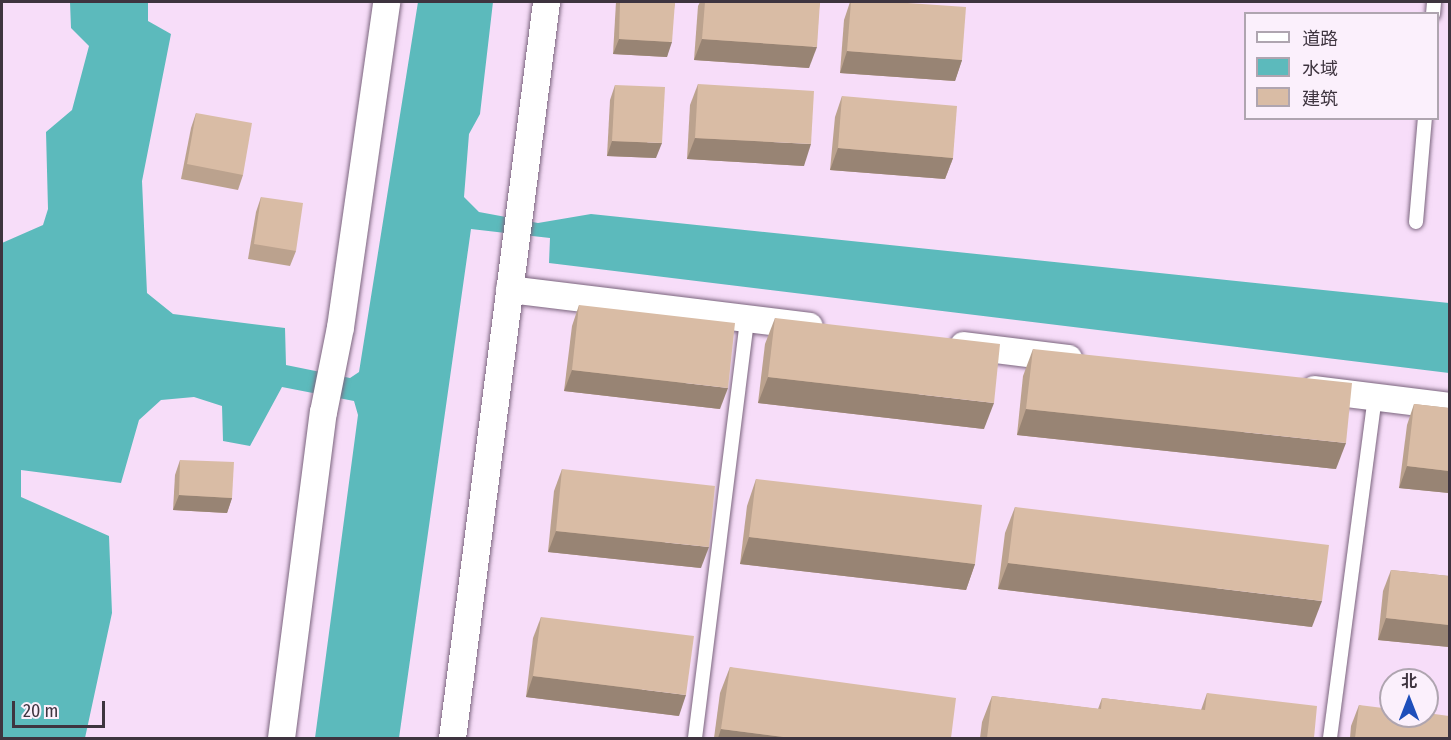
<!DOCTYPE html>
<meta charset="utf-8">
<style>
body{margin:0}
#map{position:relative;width:1451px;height:740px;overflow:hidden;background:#f7ddf9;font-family:"Fira Sans Condensed","Noto Sans SC",sans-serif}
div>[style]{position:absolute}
.water>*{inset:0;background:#5cbabc}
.roads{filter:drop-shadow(0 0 2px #7b657e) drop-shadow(0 0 2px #7b657e)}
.lane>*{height:14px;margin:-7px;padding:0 7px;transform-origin:7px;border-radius:7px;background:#fff}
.street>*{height:27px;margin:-13.5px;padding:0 13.5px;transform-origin:13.5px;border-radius:13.5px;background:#fff}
.wall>*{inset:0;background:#bba28e}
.shaded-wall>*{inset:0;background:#988474}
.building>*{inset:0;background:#d9bca5}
span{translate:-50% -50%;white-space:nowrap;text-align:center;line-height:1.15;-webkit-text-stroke:6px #fbf0fc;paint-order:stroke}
.frame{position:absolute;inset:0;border:3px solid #3e343f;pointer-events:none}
.legend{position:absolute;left:1244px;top:12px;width:195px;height:108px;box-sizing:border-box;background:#fbf0fc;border:2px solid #afa5b0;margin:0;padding:8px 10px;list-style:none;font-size:18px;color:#3e343f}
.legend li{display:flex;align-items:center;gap:12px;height:30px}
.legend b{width:30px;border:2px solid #afa5b0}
.north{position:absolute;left:1379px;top:668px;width:60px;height:60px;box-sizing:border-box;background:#fbf0fc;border:2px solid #afa5b0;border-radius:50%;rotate:0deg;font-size:16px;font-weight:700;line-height:24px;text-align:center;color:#3e343f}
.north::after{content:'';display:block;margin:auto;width:21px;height:27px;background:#1e4ebb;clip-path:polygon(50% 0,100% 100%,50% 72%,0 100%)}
.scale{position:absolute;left:12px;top:701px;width:93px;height:27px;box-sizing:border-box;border:3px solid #3e343f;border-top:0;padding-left:8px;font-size:18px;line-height:21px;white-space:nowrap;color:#3e343f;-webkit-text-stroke:4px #fbf0fc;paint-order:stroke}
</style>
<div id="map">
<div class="water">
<div style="clip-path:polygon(70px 2px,148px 2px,148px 21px,171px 34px,142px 181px,147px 293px,173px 314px,285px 328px,286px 365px,350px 378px,359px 372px,418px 2px,493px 2px,480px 114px,469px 134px,464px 197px,479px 212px,538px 223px,591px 214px,1449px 303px,1449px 373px,549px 263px,550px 238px,471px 229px,399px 738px,315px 738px,358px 415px,354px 401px,282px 387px,250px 446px,223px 441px,222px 406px,194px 397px,161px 400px,139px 420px,121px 483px,21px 470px,21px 497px,109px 536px,112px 613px,85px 738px,2px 738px,2px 243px,43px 225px,48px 209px,46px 132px,72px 110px,89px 46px,71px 28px)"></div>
</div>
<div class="roads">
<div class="lane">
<div style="left:1433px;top:14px;width:12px;rotate:-85deg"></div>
<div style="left:1416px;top:222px;width:104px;rotate:-85.1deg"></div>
<div style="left:695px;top:738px;width:422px;rotate:-82.9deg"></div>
<div style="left:1330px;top:738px;width:344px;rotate:-82.5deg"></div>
</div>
<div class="street">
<div style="left:509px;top:289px;width:302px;rotate:7deg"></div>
<div style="left:963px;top:345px;width:106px;rotate:7.1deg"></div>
<div style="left:1314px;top:389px;width:137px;rotate:7.1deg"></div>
<div style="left:281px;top:738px;width:329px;rotate:-82.7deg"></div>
<div style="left:323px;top:412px;width:87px;rotate:-78.7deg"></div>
<div style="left:340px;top:327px;width:328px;rotate:-81.9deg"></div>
<div style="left:452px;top:738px;width:742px;rotate:-82.72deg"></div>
</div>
</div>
<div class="wall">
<div style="clip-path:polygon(616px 2px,675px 2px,667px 57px,613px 54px)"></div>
<div style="clip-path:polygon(700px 2px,820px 2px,809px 68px,694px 60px,698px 6px)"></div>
<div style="clip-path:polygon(850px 2px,893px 2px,962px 60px,955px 81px,840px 73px,844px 20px)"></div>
<div style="clip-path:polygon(698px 84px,804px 166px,687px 159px,690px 105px)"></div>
<div style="clip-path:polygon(615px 85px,656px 158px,607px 156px,610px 100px)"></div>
<div style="clip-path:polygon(842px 96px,953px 158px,945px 179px,830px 170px,835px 117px)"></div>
<div style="clip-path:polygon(196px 113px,243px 175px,238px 190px,181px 179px,191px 128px)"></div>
<div style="clip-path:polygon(261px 197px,296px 251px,290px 266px,248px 259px,256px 212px)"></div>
<div style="clip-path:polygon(579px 305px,720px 409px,564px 391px,572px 326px)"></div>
<div style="clip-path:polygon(775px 318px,984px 429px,758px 403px,765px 344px)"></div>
<div style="clip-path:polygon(1033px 349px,1336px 469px,1017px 435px,1023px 376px)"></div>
<div style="clip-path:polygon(1414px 404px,1449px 408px,1449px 493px,1399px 488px,1407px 425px)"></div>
<div style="clip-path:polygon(180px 460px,232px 498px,227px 513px,173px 510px,175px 475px)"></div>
<div style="clip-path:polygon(562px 469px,701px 568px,548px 552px,554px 491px)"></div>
<div style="clip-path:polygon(756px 479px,975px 564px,966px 590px,740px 564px,747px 506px)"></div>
<div style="clip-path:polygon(1015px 507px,1312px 627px,998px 589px,1005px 533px)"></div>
<div style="clip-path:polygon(1391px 570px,1449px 576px,1449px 647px,1378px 640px,1383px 591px)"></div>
<div style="clip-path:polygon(541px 617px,679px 716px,526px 697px,533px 638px)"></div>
<div style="clip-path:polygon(730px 667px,951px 738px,714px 738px,720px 693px)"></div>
<div style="clip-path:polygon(1207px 693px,1314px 738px,980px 738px,982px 722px,992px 696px,1098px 709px,1102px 698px,1201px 710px)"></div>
<div style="clip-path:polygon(1359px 705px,1449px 738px,1350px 738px,1351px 726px)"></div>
</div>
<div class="shaded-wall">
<div style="clip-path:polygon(619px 39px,672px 42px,667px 57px,613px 54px)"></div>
<div style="clip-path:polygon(702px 39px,817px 47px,809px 68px,694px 60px)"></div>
<div style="clip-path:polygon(847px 51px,962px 60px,955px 81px,840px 73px)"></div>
<div style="clip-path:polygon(695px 138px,811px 144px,804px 166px,687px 159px)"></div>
<div style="clip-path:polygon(612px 141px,662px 143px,656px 158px,607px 156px)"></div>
<div style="clip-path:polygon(838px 148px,953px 158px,945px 179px,830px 170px)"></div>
<div style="clip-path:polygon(572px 370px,728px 388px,720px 409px,564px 391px)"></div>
<div style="clip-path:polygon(768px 377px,994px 403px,984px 429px,758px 403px)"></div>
<div style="clip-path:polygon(1026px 409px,1346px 443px,1336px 469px,1017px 435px)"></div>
<div style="clip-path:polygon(1407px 466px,1449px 471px,1449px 493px,1399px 488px)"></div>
<div style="clip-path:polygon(179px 495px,232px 498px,227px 513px,173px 510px)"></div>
<div style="clip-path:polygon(556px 531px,709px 547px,701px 568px,548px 552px)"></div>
<div style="clip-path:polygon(749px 537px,975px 564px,966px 590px,740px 564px)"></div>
<div style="clip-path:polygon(1008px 563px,1322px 601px,1312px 627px,998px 589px)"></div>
<div style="clip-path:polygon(1386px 618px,1449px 625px,1449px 647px,1378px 640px)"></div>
<div style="clip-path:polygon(533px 676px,686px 695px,679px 716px,526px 697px)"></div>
<div style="clip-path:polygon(721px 729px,791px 738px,718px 738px)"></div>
</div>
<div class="building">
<div style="clip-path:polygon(620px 2px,675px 2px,672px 42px,619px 39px)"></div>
<div style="clip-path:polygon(705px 2px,820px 2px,817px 47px,702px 39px)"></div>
<div style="clip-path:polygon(851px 2px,893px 2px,966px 7px,962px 60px,847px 51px)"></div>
<div style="clip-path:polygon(698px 84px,814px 91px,811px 144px,695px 138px)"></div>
<div style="clip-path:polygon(615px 85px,665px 87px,662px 143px,612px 141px)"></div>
<div style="clip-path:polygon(842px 96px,957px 106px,953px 158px,838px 148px)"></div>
<div style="clip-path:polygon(196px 113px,252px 123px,243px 175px,187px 164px)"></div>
<div style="clip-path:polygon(261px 197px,303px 203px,296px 251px,254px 244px)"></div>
<div style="clip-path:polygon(579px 305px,735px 323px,728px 388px,572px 370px)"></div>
<div style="clip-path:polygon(775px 318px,1000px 344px,994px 403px,768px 377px)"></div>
<div style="clip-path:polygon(1033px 349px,1352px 383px,1346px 443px,1026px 409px)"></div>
<div style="clip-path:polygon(1414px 404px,1449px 408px,1449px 471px,1407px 466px)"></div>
<div style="clip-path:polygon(180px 460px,234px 462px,232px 498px,179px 495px)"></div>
<div style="clip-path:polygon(562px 469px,715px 486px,709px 547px,556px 531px)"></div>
<div style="clip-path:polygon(756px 479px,982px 505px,975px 564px,749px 537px)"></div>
<div style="clip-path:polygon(1015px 507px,1329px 545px,1322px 601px,1008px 563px)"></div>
<div style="clip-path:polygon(1391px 570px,1449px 576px,1449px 625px,1386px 618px)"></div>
<div style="clip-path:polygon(541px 617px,694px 636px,686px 695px,533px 676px)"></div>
<div style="clip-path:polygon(730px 667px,956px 698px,951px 738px,791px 738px,721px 729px)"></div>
<div style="clip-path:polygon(1207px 693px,1317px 706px,1314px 738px,987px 738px,992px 696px,1101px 709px,1102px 698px,1205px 710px)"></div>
<div style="clip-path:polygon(1359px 705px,1391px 709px,1391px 716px,1427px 716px,1427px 713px,1449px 716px,1449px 738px,1355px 738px)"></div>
</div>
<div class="frame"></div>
<ul class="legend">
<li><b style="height:8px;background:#fff"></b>道路</li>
<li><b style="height:16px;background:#5cbabc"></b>水域</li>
<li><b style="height:16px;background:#d9bca5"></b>建筑</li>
</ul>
<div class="north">北</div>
<div class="scale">20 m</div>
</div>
